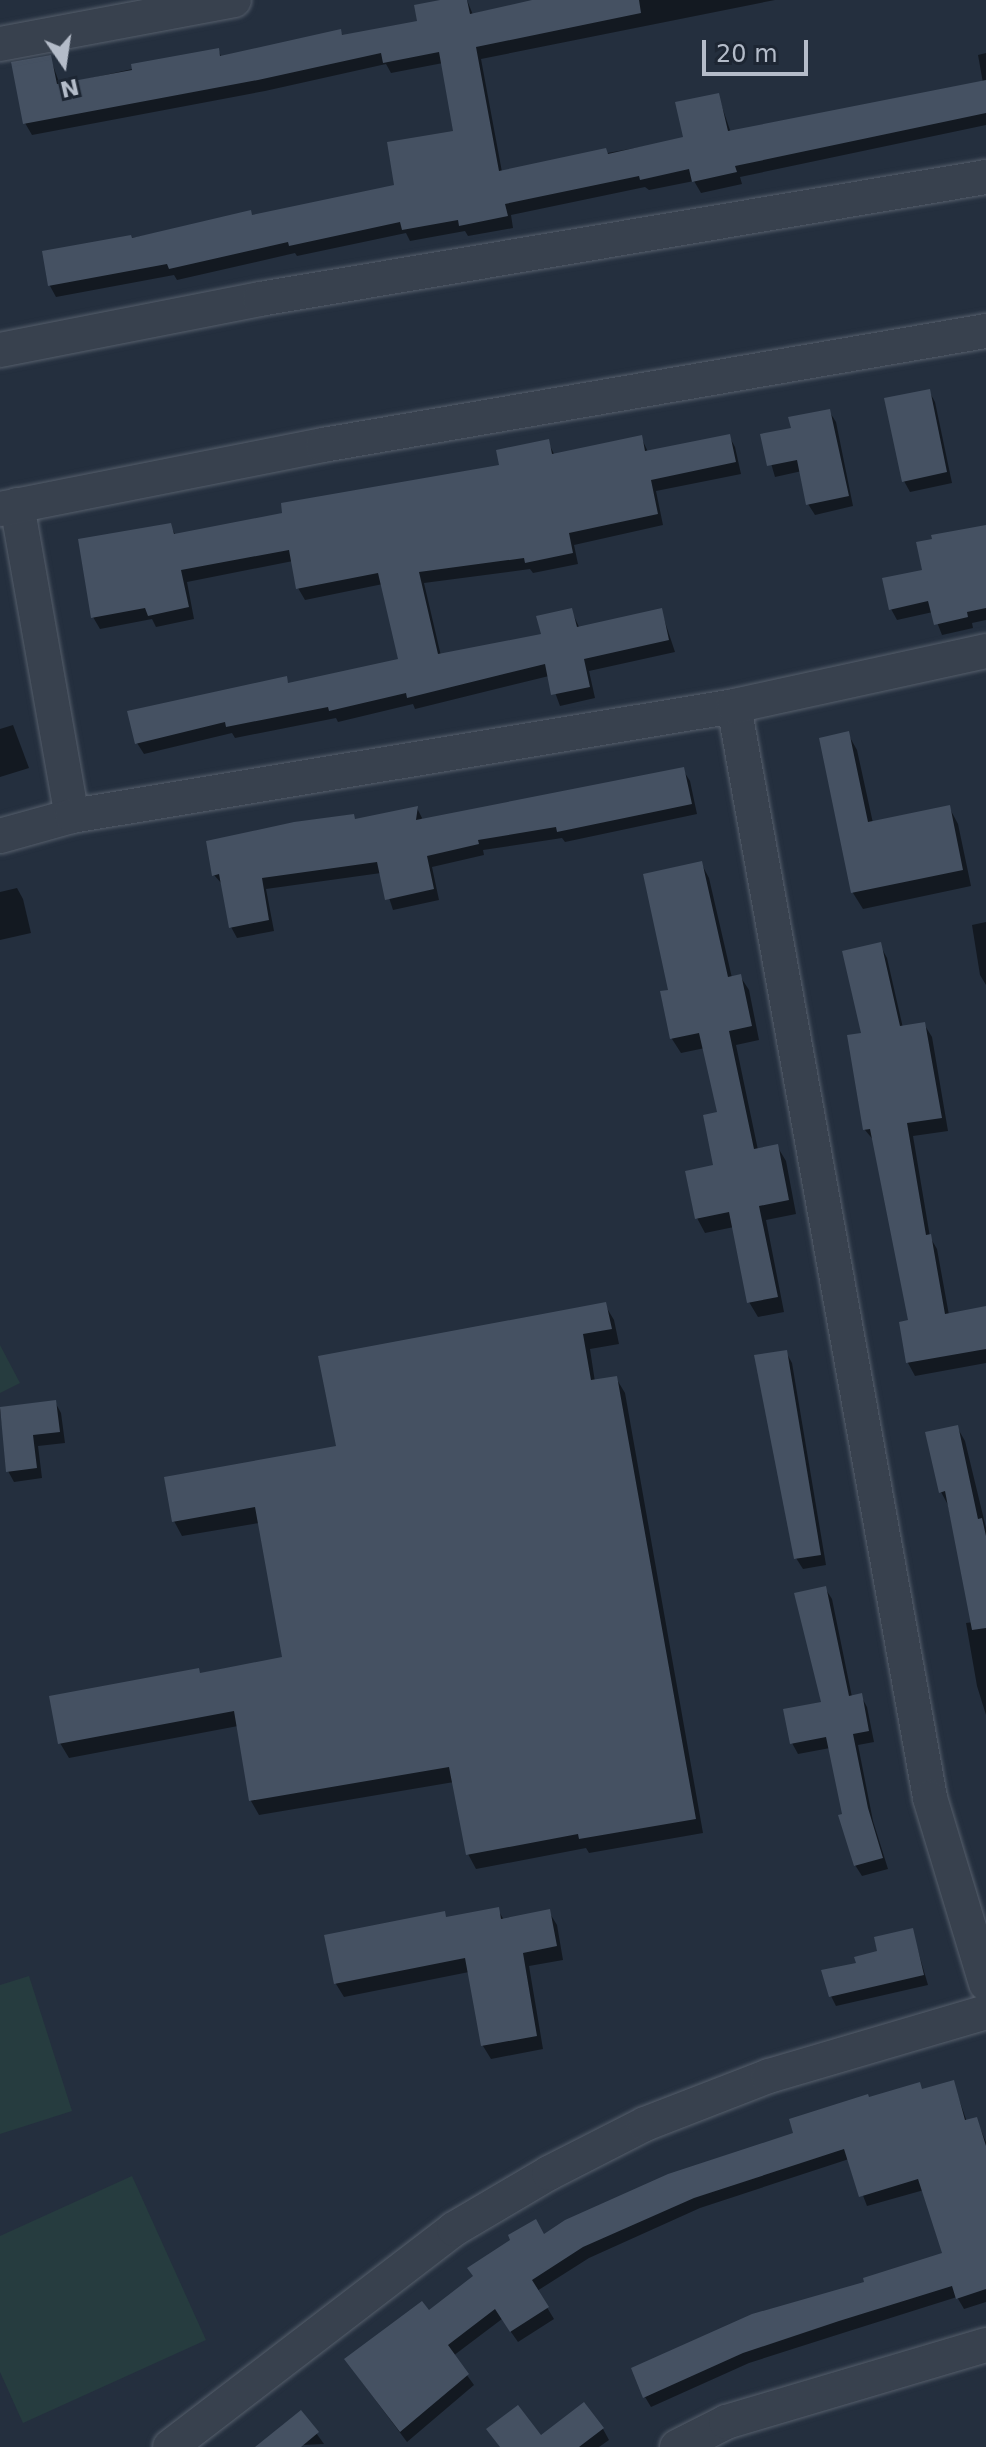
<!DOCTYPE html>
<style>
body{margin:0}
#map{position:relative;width:986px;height:2447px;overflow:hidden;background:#242f3e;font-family:"DejaVu Sans",sans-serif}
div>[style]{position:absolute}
.green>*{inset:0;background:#263c3f}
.shadow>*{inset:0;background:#0007}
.building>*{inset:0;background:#455162}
.roads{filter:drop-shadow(0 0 2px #565f6c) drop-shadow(0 0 2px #565f6c)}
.minor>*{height:34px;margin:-17px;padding:0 17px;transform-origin:17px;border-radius:17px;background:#38414e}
span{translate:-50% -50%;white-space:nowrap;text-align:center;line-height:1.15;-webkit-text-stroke:8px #1d2633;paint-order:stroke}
.north{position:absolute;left:24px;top:24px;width:80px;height:80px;-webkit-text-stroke:6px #1d2633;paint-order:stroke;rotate:167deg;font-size:22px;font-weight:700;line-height:32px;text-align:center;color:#b4bcc9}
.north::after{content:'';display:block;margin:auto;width:28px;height:36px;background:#b4bcc9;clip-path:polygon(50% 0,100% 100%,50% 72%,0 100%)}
.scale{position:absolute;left:702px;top:40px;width:106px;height:36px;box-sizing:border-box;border:4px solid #b4bcc9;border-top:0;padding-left:10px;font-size:24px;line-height:28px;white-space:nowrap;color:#b4bcc9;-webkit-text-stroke:6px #1d2633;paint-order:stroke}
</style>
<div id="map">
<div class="green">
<div style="clip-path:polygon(0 1345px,20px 1383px,0 1393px)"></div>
<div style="clip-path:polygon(29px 1976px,72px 2111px,0 2134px,0 1985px)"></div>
<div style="clip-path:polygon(132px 2176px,206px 2340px,23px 2423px,0 2372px,0 2236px)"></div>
</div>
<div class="shadow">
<div style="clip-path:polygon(451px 0,467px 0,473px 15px,548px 0,775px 0,481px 59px,502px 172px,685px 139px,718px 95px,731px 133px,983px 83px,978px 55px,986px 53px,986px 125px,740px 177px,742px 184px,701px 193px,694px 181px,649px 190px,645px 187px,511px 215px,513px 228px,468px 236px,465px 231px,410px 241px,406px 233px,297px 256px,295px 253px,177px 280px,174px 275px,56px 297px,50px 286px,44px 253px,253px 217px,396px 186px,456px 133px,443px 63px,391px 73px,386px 64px,265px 91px,32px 135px,25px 123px,50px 57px,60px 85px,218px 50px,222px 58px,340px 31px,343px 36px,419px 22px)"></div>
<div style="clip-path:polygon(929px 391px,935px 402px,952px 483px,910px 492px,904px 481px)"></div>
<div style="clip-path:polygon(829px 411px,836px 422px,853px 506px,815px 515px,808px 504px,802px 471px,775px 477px,763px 436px,793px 430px)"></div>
<div style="clip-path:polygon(729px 436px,735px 447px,741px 474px,656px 491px,663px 525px,574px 545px,578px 564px,533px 573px,530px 569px,424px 583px,441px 656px,543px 636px,571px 610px,580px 629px,661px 610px,675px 652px,589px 671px,595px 698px,560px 706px,549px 676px,415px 709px,413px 704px,338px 722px,336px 718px,235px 738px,232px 733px,144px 754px,137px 743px,286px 679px,289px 685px,400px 661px,383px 584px,305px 600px,298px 588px,293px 561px,187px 582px,194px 619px,156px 627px,152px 619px,100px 629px,93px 617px,170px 525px,176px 536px,501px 467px,548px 442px,555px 456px,641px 437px,648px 452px)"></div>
<div style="clip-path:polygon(986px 527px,986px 620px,972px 623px,973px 628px,942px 635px,933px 612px,897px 620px,891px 609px)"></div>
<div style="clip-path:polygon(13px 725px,29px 768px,0 777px,0 729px)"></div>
<div style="clip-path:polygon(848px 734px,857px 750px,873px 823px,949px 807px,958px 824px,971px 886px,863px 909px,853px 893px)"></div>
<div style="clip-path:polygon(683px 770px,690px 781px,697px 814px,565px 842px,562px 838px,483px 850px,484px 855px,432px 867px,439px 900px,393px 910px,381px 873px,266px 889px,274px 931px,237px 938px,231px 927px,223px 885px,214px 875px,356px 821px,417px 808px,422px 818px,419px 822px)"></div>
<div style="clip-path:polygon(701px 863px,709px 878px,732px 978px,740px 976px,749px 990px,759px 1040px,736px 1045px,758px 1150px,777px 1146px,786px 1161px,796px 1214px,766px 1220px,784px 1312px,758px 1317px,749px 1302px,734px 1227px,705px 1233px,697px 1218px,715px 1167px,719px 1114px,705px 1048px,681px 1053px,672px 1039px,662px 993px,671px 991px)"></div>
<div style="clip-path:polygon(17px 888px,23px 899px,31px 933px,0 940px,0 892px)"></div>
<div style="clip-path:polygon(986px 922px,986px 985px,980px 975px,972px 925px)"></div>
<div style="clip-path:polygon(880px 945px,887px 958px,903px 1028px,924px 1024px,932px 1037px,948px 1131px,913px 1136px,930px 1237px,937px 1249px,949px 1315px,986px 1308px,986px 1363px,915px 1376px,908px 1363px,901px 1324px,911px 1322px,875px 1142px,865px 1130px,850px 1037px,863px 1034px)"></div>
<div style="clip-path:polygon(605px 1305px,614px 1320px,619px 1344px,590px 1349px,595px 1382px,616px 1378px,625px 1393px,703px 1833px,589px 1853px,586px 1848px,476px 1869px,468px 1854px,454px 1782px,259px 1815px,251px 1801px,238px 1726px,69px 1758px,60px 1743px,200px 1675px,284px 1658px,259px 1523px,182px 1536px,174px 1521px,338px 1448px)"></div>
<div style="clip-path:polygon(786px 1352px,792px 1363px,826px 1565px,803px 1569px,796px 1558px)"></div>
<div style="clip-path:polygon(55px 1402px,61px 1413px,65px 1443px,38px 1446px,42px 1478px,14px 1482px,8px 1471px,0 1409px)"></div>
<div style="clip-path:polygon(957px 1427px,965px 1441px,986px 1528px,986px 1715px,977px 1686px,966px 1623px,973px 1622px,948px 1505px,941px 1492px)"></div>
<div style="clip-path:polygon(825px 1588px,832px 1599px,852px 1697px,861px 1696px,867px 1707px,874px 1742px,858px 1745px,873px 1821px,888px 1869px,862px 1876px,855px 1865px,830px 1748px,798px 1754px,792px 1743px,823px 1703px)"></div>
<div style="clip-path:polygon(498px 1910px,504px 1920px,549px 1912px,557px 1925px,563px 1960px,529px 1966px,543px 2049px,491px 2059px,483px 2046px,469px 1972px,344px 1997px,336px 1984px,326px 1937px)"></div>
<div style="clip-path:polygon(912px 1930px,928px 1985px,836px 2006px,831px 1996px,858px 1964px)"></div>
<div style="clip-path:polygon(953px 2082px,967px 2122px,976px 2119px,986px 2142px,986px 2302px,964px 2309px,957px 2297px,846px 2332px,749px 2363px,651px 2407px,645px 2397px,866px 2283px,944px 2255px,924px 2190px,867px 2206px,849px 2159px,700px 2208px,589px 2258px,537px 2291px,554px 2319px,518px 2342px,502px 2319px,453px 2356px,474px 2385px,407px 2442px,353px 2370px,429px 2312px,544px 2237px)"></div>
<div style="clip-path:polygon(301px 2412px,324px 2444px,258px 2447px)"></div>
<div style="clip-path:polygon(603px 2429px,609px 2440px,599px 2447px,500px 2447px)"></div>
</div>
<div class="building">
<div style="clip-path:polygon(440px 0,467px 0,470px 14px,532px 0,639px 0,641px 13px,476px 47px,499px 171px,606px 148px,608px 154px,683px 137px,675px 102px,719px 93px,728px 131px,986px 80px,986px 113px,735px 166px,737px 172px,692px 182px,689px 169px,640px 180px,639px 176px,505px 204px,508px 216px,459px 226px,458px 220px,402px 230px,400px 222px,289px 246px,288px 242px,169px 269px,167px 264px,48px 286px,42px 251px,131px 235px,132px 238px,251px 210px,252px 215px,394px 185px,387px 142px,453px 131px,439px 52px,383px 63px,381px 53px,258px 80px,23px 124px,11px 62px,51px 55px,57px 84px,132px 70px,131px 64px,219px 48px,220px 56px,341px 29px,342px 35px,417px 21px,414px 5px)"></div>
<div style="clip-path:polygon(930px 389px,947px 472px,902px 482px,884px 398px)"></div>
<div style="clip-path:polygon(830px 409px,849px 496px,806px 505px,797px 460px,767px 466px,760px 434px,791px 428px,788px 417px)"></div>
<div style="clip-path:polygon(730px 434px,736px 462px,651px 480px,658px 514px,569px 533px,573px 553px,525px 563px,524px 558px,419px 572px,438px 654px,541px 634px,536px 616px,572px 608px,577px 627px,662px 608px,669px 640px,584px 659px,590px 687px,551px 695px,545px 664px,407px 698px,406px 693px,329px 711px,328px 707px,226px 727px,225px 722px,135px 744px,127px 711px,287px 676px,288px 683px,398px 659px,378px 573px,296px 589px,289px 550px,181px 570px,189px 607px,148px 616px,145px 608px,91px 618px,78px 539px,171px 523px,174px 534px,282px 513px,281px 503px,499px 465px,496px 450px,549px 439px,552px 454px,642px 435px,645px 451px)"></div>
<div style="clip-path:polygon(986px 525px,986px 608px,967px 612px,968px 617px,934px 625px,928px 601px,889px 610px,882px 578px,922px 570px,916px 542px,932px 539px,931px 535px)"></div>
<div style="clip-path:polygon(849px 731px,868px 822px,950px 805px,963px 870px,851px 893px,819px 738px)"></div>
<div style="clip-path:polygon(684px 767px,692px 804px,557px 832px,556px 827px,478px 840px,479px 844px,427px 856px,434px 889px,385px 900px,377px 862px,262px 878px,269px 920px,229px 928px,219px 874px,212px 876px,206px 841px,294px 822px,354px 814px,355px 819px,418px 806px,416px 820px)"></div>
<div style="clip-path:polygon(702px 861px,728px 977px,741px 974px,752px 1026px,729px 1031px,754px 1149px,778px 1144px,789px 1200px,759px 1206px,778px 1297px,747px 1303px,729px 1212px,695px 1219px,685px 1171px,713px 1165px,703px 1115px,717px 1112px,699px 1033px,670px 1039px,660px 991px,668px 990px,643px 874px)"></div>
<div style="clip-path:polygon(881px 942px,900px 1026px,925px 1022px,942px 1118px,907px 1123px,926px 1235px,931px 1234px,945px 1314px,986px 1306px,986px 1349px,906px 1363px,899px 1322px,908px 1320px,870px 1129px,863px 1130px,847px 1035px,861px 1033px,842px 951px)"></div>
<div style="clip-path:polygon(606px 1302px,612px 1329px,583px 1334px,591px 1380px,617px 1376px,696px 1819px,579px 1839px,578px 1834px,466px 1855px,449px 1767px,249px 1801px,234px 1711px,58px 1744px,49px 1696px,199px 1668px,200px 1673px,282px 1657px,255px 1507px,172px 1522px,164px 1477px,336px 1446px,318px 1356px)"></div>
<div style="clip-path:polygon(787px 1350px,821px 1555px,794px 1559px,754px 1355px)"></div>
<div style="clip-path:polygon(56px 1400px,60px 1432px,33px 1435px,37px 1468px,6px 1472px,0 1407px)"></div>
<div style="clip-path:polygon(958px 1425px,978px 1519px,982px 1518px,986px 1536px,986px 1628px,972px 1630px,945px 1491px,939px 1493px,925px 1432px)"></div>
<div style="clip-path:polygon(826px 1586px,849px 1696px,862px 1693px,869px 1731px,853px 1734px,868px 1808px,883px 1858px,854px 1866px,838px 1815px,842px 1814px,826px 1737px,790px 1744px,783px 1709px,821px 1702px,794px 1593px)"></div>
<div style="clip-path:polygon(499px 1907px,501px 1919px,550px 1909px,557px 1946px,523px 1953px,537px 2036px,481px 2046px,465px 1958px,334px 1984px,324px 1935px,445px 1911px,446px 1917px)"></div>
<div style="clip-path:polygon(913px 1928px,924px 1975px,829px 1997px,821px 1970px,856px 1963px,854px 1957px,877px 1951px,874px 1937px)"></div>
<div style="clip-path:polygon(954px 2080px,965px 2120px,977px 2117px,986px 2146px,986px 2289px,956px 2299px,952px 2286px,839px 2321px,743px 2353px,643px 2398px,631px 2368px,752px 2314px,864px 2282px,863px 2278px,942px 2253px,918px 2179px,859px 2197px,844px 2149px,694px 2198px,583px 2247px,532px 2280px,549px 2307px,510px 2332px,495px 2309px,448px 2345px,469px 2374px,400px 2432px,344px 2359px,422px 2301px,429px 2310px,473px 2276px,467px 2268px,510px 2240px,508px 2235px,536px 2219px,544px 2234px,565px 2220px,668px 2174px,793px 2133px,789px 2119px,868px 2094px,869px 2097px,920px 2082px,922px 2089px)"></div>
<div style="clip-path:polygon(584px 2402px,604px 2428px,579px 2447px,500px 2447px,486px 2429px,518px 2405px,541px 2435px)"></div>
<div style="clip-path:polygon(301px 2410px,319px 2432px,301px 2447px,255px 2447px)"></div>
</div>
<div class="roads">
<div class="minor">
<div style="left:0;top:44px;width:238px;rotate:-10.6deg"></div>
<div style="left:0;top:350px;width:265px;rotate:-11.1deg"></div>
<div style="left:260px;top:299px;width:736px;rotate:-9.54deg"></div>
<div style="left:17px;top:505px;width:316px;rotate:80deg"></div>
<div style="left:0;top:509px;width:329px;rotate:-11.2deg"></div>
<div style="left:323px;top:445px;width:673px;rotate:-9.76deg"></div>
<div style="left:734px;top:706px;width:1109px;rotate:79.82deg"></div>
<div style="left:930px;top:1798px;width:194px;rotate:73.2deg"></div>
<div style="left:0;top:836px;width:75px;rotate:-15.5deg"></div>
<div style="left:72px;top:816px;width:671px;rotate:-9.43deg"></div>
<div style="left:734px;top:706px;width:258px;rotate:-12.3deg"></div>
<div style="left:170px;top:2447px;width:358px;rotate:-37.5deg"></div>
<div style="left:454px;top:2229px;width:110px;rotate:-30.5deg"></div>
<div style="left:549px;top:2173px;width:108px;rotate:-27deg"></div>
<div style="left:645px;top:2124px;width:133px;rotate:-21.2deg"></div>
<div style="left:769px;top:2076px;width:226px;rotate:-16.4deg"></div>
<div style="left:677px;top:2447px;width:55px;rotate:-27deg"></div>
<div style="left:726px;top:2422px;width:271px;rotate:-16.5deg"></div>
</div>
</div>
<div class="north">N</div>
<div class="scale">20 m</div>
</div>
